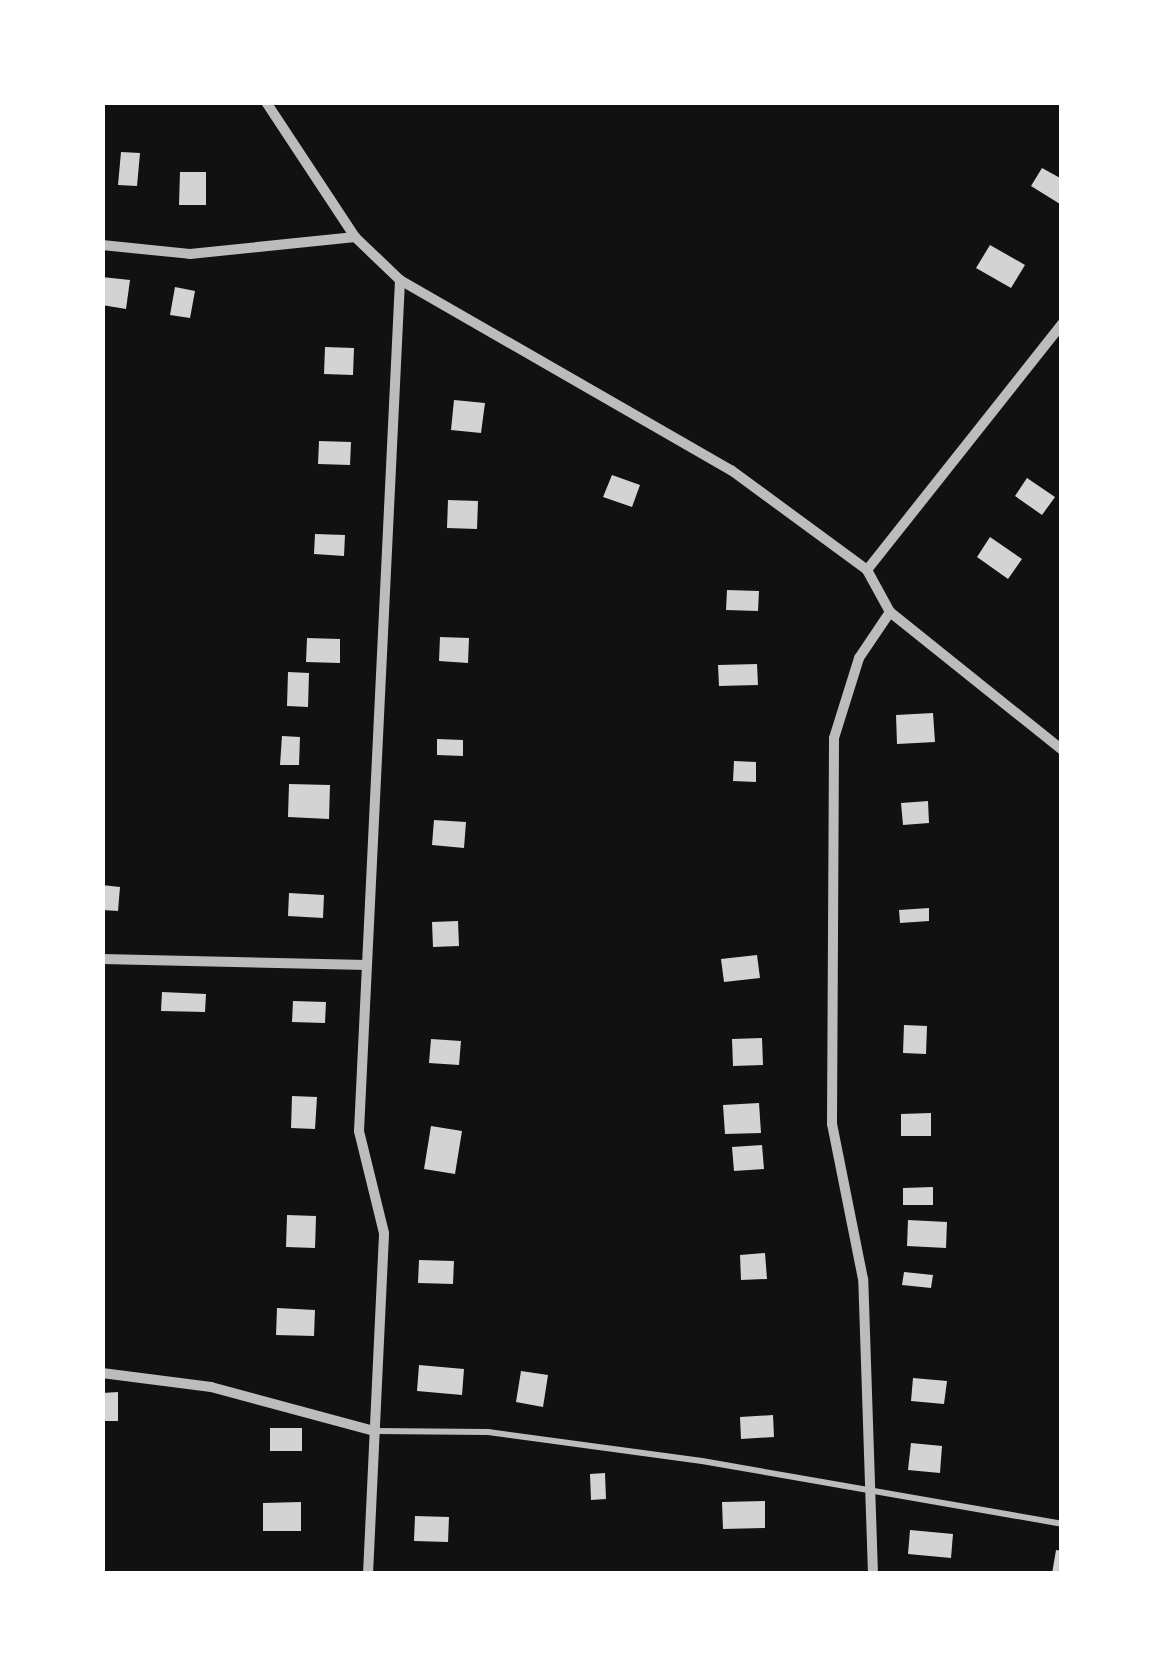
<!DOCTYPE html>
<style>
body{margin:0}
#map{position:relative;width:1164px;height:1676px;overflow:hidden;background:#111;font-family:Mulish,sans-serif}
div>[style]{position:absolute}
.building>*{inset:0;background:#d3d3d3}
.service>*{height:6px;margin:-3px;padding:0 3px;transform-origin:3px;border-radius:3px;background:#bcbcbc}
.minor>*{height:10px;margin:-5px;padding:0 5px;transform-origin:5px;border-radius:5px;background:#bcbcbc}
span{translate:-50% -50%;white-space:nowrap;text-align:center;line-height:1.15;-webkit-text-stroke:8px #fff;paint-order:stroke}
.frame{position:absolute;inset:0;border:105px solid #fff;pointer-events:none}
</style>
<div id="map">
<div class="building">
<div style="clip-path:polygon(121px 152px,140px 153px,137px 186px,118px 185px)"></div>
<div style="clip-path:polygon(1042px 168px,1062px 179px,1060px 204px,1031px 186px)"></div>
<div style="clip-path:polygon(180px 172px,206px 172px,206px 205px,179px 205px)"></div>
<div style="clip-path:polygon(990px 245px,1025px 265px,1011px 288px,976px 268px)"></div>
<div style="clip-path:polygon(102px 277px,130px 280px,126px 309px,102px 305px)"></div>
<div style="clip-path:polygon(175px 287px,195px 291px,190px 318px,170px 315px)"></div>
<div style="clip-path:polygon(325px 347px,354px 348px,353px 375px,324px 374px)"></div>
<div style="clip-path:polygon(454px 400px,485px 403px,481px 433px,451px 430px)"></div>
<div style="clip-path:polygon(319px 441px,351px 442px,350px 465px,318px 464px)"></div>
<div style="clip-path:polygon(612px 475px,640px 485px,632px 507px,603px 497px)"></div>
<div style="clip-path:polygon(1027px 478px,1055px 497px,1042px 515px,1015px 496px)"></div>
<div style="clip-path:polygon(448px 500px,478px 501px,477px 529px,447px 528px)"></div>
<div style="clip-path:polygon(315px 534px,345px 535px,344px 556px,314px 554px)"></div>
<div style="clip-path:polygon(990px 537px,1022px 559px,1008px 579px,977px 557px)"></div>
<div style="clip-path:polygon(727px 590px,759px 591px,758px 611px,726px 610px)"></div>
<div style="clip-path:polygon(440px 637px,469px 638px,468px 663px,439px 661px)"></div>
<div style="clip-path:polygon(307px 638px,340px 639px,340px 663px,306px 662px)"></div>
<div style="clip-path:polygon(757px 664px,758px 685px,719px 686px,718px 665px)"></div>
<div style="clip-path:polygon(288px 672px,309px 673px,308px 707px,287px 706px)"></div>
<div style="clip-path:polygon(933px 713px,935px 742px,897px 744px,896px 715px)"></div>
<div style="clip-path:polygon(282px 736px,300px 737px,299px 765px,280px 765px)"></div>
<div style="clip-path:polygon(437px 739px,463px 740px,463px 756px,437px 755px)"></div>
<div style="clip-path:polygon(734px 761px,756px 762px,756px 782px,733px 781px)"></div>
<div style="clip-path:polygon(289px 784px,330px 785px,329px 819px,288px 817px)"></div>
<div style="clip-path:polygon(928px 801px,929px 823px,903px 825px,901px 803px)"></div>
<div style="clip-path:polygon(434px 820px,466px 822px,464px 848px,432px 845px)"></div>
<div style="clip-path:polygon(102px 885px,120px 887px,118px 911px,102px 910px)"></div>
<div style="clip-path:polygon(289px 893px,324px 895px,323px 918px,288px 916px)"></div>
<div style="clip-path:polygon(929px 908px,929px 921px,900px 923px,899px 910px)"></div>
<div style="clip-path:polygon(458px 921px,459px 946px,433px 947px,432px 922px)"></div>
<div style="clip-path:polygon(757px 955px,760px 978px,724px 982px,721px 959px)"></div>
<div style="clip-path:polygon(162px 992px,206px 994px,205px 1012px,161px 1011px)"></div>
<div style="clip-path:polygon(293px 1001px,326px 1002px,325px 1023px,292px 1022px)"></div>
<div style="clip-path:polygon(904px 1025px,927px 1026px,926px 1054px,903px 1053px)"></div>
<div style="clip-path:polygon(762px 1038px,763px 1065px,733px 1066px,732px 1039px)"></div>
<div style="clip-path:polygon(431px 1039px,461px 1041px,459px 1065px,429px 1063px)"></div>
<div style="clip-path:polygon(292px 1096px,317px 1097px,315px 1129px,291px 1128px)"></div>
<div style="clip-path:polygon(759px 1103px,761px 1133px,725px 1134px,723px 1105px)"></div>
<div style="clip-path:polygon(931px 1113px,931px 1136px,901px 1136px,901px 1114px)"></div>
<div style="clip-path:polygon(431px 1126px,462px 1131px,455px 1174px,424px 1169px)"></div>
<div style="clip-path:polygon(762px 1145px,764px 1169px,734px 1171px,732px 1147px)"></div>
<div style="clip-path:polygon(933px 1187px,933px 1205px,903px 1205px,903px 1188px)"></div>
<div style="clip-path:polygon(287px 1215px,316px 1216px,315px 1248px,286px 1247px)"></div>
<div style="clip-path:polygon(908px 1220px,947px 1222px,946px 1248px,907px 1246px)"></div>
<div style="clip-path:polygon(765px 1253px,767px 1279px,741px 1280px,740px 1255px)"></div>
<div style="clip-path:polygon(419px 1260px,454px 1261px,453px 1284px,418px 1283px)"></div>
<div style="clip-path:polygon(904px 1272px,933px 1275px,931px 1288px,902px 1285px)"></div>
<div style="clip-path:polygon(277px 1308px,315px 1310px,314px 1336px,276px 1335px)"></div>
<div style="clip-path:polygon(419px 1365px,464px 1369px,462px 1395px,417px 1391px)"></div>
<div style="clip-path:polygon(521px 1371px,548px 1375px,543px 1407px,516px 1402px)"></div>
<div style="clip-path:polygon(913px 1378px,947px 1381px,944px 1404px,911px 1401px)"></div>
<div style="clip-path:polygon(118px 1392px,118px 1421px,102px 1421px,102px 1393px)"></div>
<div style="clip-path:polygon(773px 1415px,774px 1437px,741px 1439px,740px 1417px)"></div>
<div style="clip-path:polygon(270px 1428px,302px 1428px,302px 1451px,270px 1451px)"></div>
<div style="clip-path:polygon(911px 1443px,942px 1446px,940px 1473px,908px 1470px)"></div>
<div style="clip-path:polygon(605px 1473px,606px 1499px,591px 1500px,590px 1474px)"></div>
<div style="clip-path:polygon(765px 1501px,765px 1528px,723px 1529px,722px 1502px)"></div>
<div style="clip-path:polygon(301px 1502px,301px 1531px,263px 1531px,263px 1503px)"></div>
<div style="clip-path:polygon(415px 1516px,449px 1517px,448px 1542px,414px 1541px)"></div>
<div style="clip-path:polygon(910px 1530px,953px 1534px,951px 1558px,908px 1554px)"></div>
<div style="clip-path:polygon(1056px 1550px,1062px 1551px,1062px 1574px,1052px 1574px)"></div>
</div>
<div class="service">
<div style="left:375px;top:1431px;width:113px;rotate:0.5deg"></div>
<div style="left:488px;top:1432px;width:216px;rotate:7.7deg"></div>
<div style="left:702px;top:1461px;width:365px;rotate:9.9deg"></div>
</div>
<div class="minor">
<div style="left:266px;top:102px;width:162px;rotate:56.6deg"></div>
<div style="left:355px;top:237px;width:62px;rotate:43.7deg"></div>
<div style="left:400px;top:280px;width:382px;rotate:29.9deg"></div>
<div style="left:731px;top:470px;width:169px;rotate:36.3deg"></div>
<div style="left:867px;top:570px;width:48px;rotate:61.3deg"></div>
<div style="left:890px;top:612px;width:221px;rotate:38.7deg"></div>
<div style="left:102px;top:245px;width:88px;rotate:5.8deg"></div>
<div style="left:190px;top:254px;width:166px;rotate:-5.9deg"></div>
<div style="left:867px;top:570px;width:314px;rotate:-51.6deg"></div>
<div style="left:102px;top:959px;width:265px;rotate:1.3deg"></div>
<div style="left:102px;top:1373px;width:110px;rotate:7.3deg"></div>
<div style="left:211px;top:1387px;width:169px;rotate:15.1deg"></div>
<div style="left:368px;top:1574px;width:341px;rotate:-87.3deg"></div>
<div style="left:384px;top:1233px;width:105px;rotate:-103.8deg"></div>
<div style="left:359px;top:1131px;width:852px;rotate:-87.24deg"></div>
<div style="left:873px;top:1574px;width:295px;rotate:-91.9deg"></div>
<div style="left:863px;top:1279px;width:158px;rotate:-101.3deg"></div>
<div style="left:832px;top:1124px;width:386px;rotate:-89.7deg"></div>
<div style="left:834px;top:738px;width:84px;rotate:-72.6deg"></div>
<div style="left:859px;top:658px;width:55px;rotate:-56deg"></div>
</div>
<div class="frame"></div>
</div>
